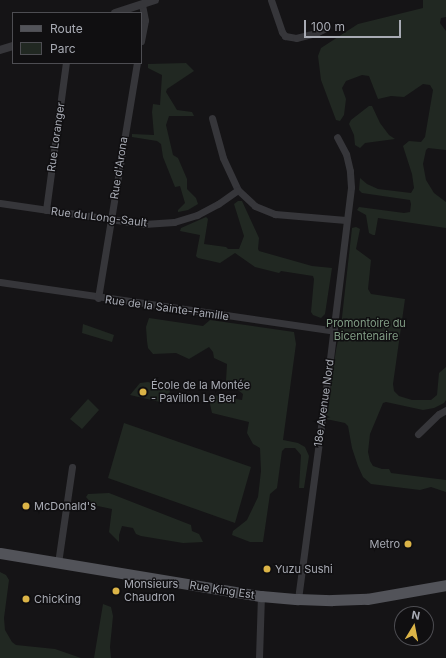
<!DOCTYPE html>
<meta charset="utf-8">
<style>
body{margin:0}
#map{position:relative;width:446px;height:658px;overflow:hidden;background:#151416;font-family:Inter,sans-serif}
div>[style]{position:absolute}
.green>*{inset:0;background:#212822}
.minor>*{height:7px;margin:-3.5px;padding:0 3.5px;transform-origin:3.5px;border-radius:3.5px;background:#36363a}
.tertiary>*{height:8px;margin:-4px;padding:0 4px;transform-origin:4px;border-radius:4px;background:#36363a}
.primary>*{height:11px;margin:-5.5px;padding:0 5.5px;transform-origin:5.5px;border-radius:5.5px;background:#525359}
.dots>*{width:11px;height:11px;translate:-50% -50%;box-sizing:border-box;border:2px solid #100f11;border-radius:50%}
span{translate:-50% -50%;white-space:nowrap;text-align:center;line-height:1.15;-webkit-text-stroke:3px #100f11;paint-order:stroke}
.street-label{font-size:11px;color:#a8abb4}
.park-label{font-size:11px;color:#819d85}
.poi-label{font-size:11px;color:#a8abb4}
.left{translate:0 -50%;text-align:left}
.right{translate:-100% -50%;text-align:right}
.legend{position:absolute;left:12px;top:12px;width:130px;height:52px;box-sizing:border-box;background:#100f11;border:1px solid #4d4d52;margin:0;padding:5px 7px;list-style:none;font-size:12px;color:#a8abb4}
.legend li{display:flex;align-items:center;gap:8px;height:20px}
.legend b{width:20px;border:1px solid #4d4d52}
.north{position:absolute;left:394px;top:606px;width:40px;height:40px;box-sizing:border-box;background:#100f11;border:1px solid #4d4d52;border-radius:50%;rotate:10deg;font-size:11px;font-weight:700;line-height:16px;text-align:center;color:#a8abb4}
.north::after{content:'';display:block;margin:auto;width:14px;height:18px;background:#dbb447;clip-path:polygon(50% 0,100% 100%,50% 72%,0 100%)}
.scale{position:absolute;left:304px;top:20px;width:97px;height:18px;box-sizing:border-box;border:2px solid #a8abb4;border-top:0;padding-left:5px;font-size:12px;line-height:14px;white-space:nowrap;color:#a8abb4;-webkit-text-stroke:3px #100f11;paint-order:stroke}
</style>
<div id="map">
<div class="green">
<div style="clip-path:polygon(423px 0,446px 0,446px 17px,441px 18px,440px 23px,446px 31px,446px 150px,428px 148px,426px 150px,423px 164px,426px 180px,434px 193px,446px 202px,446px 228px,378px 218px,375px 235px,373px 235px,369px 233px,366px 215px,357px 210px,359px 207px,404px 213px,410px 212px,411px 204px,410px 200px,362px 193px,359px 190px,360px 178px,367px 184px,378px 189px,411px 193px,414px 188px,412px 174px,403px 146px,409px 141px,421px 142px,425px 137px,433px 90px,430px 85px,423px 84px,404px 97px,391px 96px,378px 99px,369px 76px,362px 75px,346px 81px,342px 88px,346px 99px,344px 115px,340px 121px,336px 120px,321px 80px,318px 56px,321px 48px,358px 24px,423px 8px)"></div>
<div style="clip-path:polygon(186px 63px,194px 71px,167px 89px,166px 92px,177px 110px,192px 112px,194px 116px,169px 116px,166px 125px,173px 155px,178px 158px,187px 179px,187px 189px,196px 198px,198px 204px,188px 210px,178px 212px,178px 210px,185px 203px,180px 186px,175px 187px,163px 157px,161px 144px,157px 141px,132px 137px,132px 134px,154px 135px,152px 112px,153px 104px,160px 105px,162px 75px,148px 68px,148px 64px)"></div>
<div style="clip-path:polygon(369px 106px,372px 106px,380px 123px,389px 135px,395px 139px,365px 143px,360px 148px,355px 145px,354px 135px,349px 124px,351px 120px)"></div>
<div style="clip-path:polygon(238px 201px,242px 201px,259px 238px,258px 249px,259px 251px,312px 266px,332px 268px,325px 314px,321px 318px,313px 315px,311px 312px,314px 279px,313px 276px,281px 271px,279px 273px,255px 267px,235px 253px,220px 263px,198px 258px,196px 256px,200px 235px,180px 231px,181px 228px,206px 217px,208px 219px,204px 244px,226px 247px,228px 249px,239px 249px,244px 236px,234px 204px)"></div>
<div style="clip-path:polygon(356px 227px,360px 229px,356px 249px,371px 260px,368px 289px,371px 294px,405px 299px,393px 384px,394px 391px,399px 396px,412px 400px,431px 400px,437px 395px,439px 373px,446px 367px,446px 400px,444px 403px,434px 408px,423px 410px,386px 402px,383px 403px,370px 434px,368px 452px,370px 461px,373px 466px,382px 469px,389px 469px,391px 473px,446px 480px,446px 492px,431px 487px,420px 490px,371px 484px,363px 477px,358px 466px,352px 448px,348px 426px,345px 423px,326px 419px,336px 350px,341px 326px,352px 228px)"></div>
<div style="clip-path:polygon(149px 318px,203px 326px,210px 320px,294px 332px,296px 344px,283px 440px,298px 443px,305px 447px,309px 456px,304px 488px,299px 488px,301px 455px,295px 448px,285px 448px,282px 451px,277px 488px,270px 494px,263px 542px,250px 542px,232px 535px,233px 531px,247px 520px,258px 497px,261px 471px,260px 448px,253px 444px,247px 433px,249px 422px,212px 413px,210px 404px,214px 395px,242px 400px,243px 394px,226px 381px,227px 364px,214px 358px,213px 352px,209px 347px,189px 359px,176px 353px,153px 354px,148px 348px,147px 341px,146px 327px)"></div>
<div style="clip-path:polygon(83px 324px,114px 335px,112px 342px,82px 333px)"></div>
<div style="clip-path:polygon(148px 382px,169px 388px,170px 392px,160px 402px,130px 395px,140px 383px)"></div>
<div style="clip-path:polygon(88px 399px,99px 410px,82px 429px,70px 419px)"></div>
<div style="clip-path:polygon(124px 423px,251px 467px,235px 523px,108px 478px)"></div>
<div style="clip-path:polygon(109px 493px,191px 525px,192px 531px,199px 534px,203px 542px,183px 543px,141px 536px,136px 534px,133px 528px,122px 526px,119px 535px,119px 542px,109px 532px,112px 509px,93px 505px,86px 497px,88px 494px)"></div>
<div style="clip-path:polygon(0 572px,6px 575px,9px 580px,4px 618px,5px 630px,12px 642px,16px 645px,55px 649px,81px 658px,0 658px)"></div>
<div style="clip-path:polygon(103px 604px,111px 607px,113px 616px,110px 647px,111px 658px,94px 658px)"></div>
</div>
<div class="minor">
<div style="left:271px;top:0;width:34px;rotate:71deg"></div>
<div style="left:282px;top:32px;width:5px;rotate:53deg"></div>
<div style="left:285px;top:36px;width:11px;rotate:10deg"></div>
<div style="left:296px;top:38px;width:21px;rotate:-14deg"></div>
<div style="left:316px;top:33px;width:13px;rotate:-27deg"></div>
<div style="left:141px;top:41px;width:21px;rotate:-79deg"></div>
<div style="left:145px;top:20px;width:16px;rotate:-101deg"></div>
<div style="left:212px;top:118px;width:41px;rotate:74.6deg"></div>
<div style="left:223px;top:158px;width:35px;rotate:65deg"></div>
<div style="left:238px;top:190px;width:23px;rotate:43deg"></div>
<div style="left:255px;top:206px;width:22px;rotate:22deg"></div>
<div style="left:275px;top:214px;width:71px;rotate:4.8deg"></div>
<div style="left:0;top:203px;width:146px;rotate:8.3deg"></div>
<div style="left:144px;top:224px;width:30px;rotate:-4deg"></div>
<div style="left:174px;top:222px;width:24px;rotate:-17deg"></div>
<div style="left:197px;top:215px;width:24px;rotate:-28deg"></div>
<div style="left:218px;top:204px;width:24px;rotate:-35deg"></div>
<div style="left:46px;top:210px;width:148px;rotate:-82.3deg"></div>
<div style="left:0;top:282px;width:338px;rotate:8.3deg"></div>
<div style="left:98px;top:298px;width:238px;rotate:-80.6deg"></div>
<div style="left:418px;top:434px;width:29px;rotate:-44deg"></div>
<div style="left:439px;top:414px;width:8px;rotate:-30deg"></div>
<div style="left:58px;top:563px;width:97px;rotate:-81.7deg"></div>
<div style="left:298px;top:599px;width:226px;rotate:-82.4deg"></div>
<div style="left:328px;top:375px;width:189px;rotate:-83deg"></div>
<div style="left:351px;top:187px;width:16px;rotate:-94deg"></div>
<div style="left:350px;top:171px;width:17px;rotate:-103deg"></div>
<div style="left:346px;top:154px;width:19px;rotate:-118deg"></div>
<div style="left:259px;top:658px;width:62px;rotate:-88.2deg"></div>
</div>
<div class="tertiary">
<div style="left:115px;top:13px;width:42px;rotate:-18deg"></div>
<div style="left:0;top:50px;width:14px;rotate:-17deg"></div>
</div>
<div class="primary">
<div style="left:0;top:553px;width:265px;rotate:9.4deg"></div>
<div style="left:261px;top:596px;width:37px;rotate:5deg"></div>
<div style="left:298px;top:599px;width:34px;rotate:2deg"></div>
<div style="left:332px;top:600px;width:35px;rotate:-2deg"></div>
<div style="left:367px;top:599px;width:80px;rotate:-10deg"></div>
</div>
<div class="dots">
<div style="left:143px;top:392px;background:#dbb447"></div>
<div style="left:26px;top:506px;background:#dbb447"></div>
<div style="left:408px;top:544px;background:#dbb447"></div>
<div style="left:267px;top:569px;background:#dbb447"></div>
<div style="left:116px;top:591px;background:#dbb447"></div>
<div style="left:26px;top:599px;background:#dbb447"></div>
</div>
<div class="street-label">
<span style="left:56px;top:137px;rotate:-82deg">Rue Loranger</span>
<span style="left:119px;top:168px;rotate:-81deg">Rue d'Arona</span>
<span style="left:99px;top:217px;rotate:7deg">Rue du Long-Sault</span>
<span style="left:167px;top:308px;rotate:8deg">Rue de la Sainte-Famille</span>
<span style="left:324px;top:403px;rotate:-82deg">18e Avenue Nord</span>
<span style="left:222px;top:590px;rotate:9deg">Rue King Est</span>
</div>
<div class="park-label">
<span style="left:366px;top:330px">Promontoire du<br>Bicentenaire</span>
</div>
<div class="poi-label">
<span class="left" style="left:151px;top:392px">École de la Montée<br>- Pavillon Le Ber</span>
<span class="left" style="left:34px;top:506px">McDonald's</span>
<span class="right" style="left:400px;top:544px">Metro</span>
<span class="left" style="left:275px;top:569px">Yuzu Sushi</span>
<span class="left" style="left:124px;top:591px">Monsieurs<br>Chaudron</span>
<span class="left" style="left:34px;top:599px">ChicKing</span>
</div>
<ul class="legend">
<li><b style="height:5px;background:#525359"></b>Route</li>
<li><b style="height:11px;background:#212822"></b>Parc</li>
</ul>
<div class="north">N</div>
<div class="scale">100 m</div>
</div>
